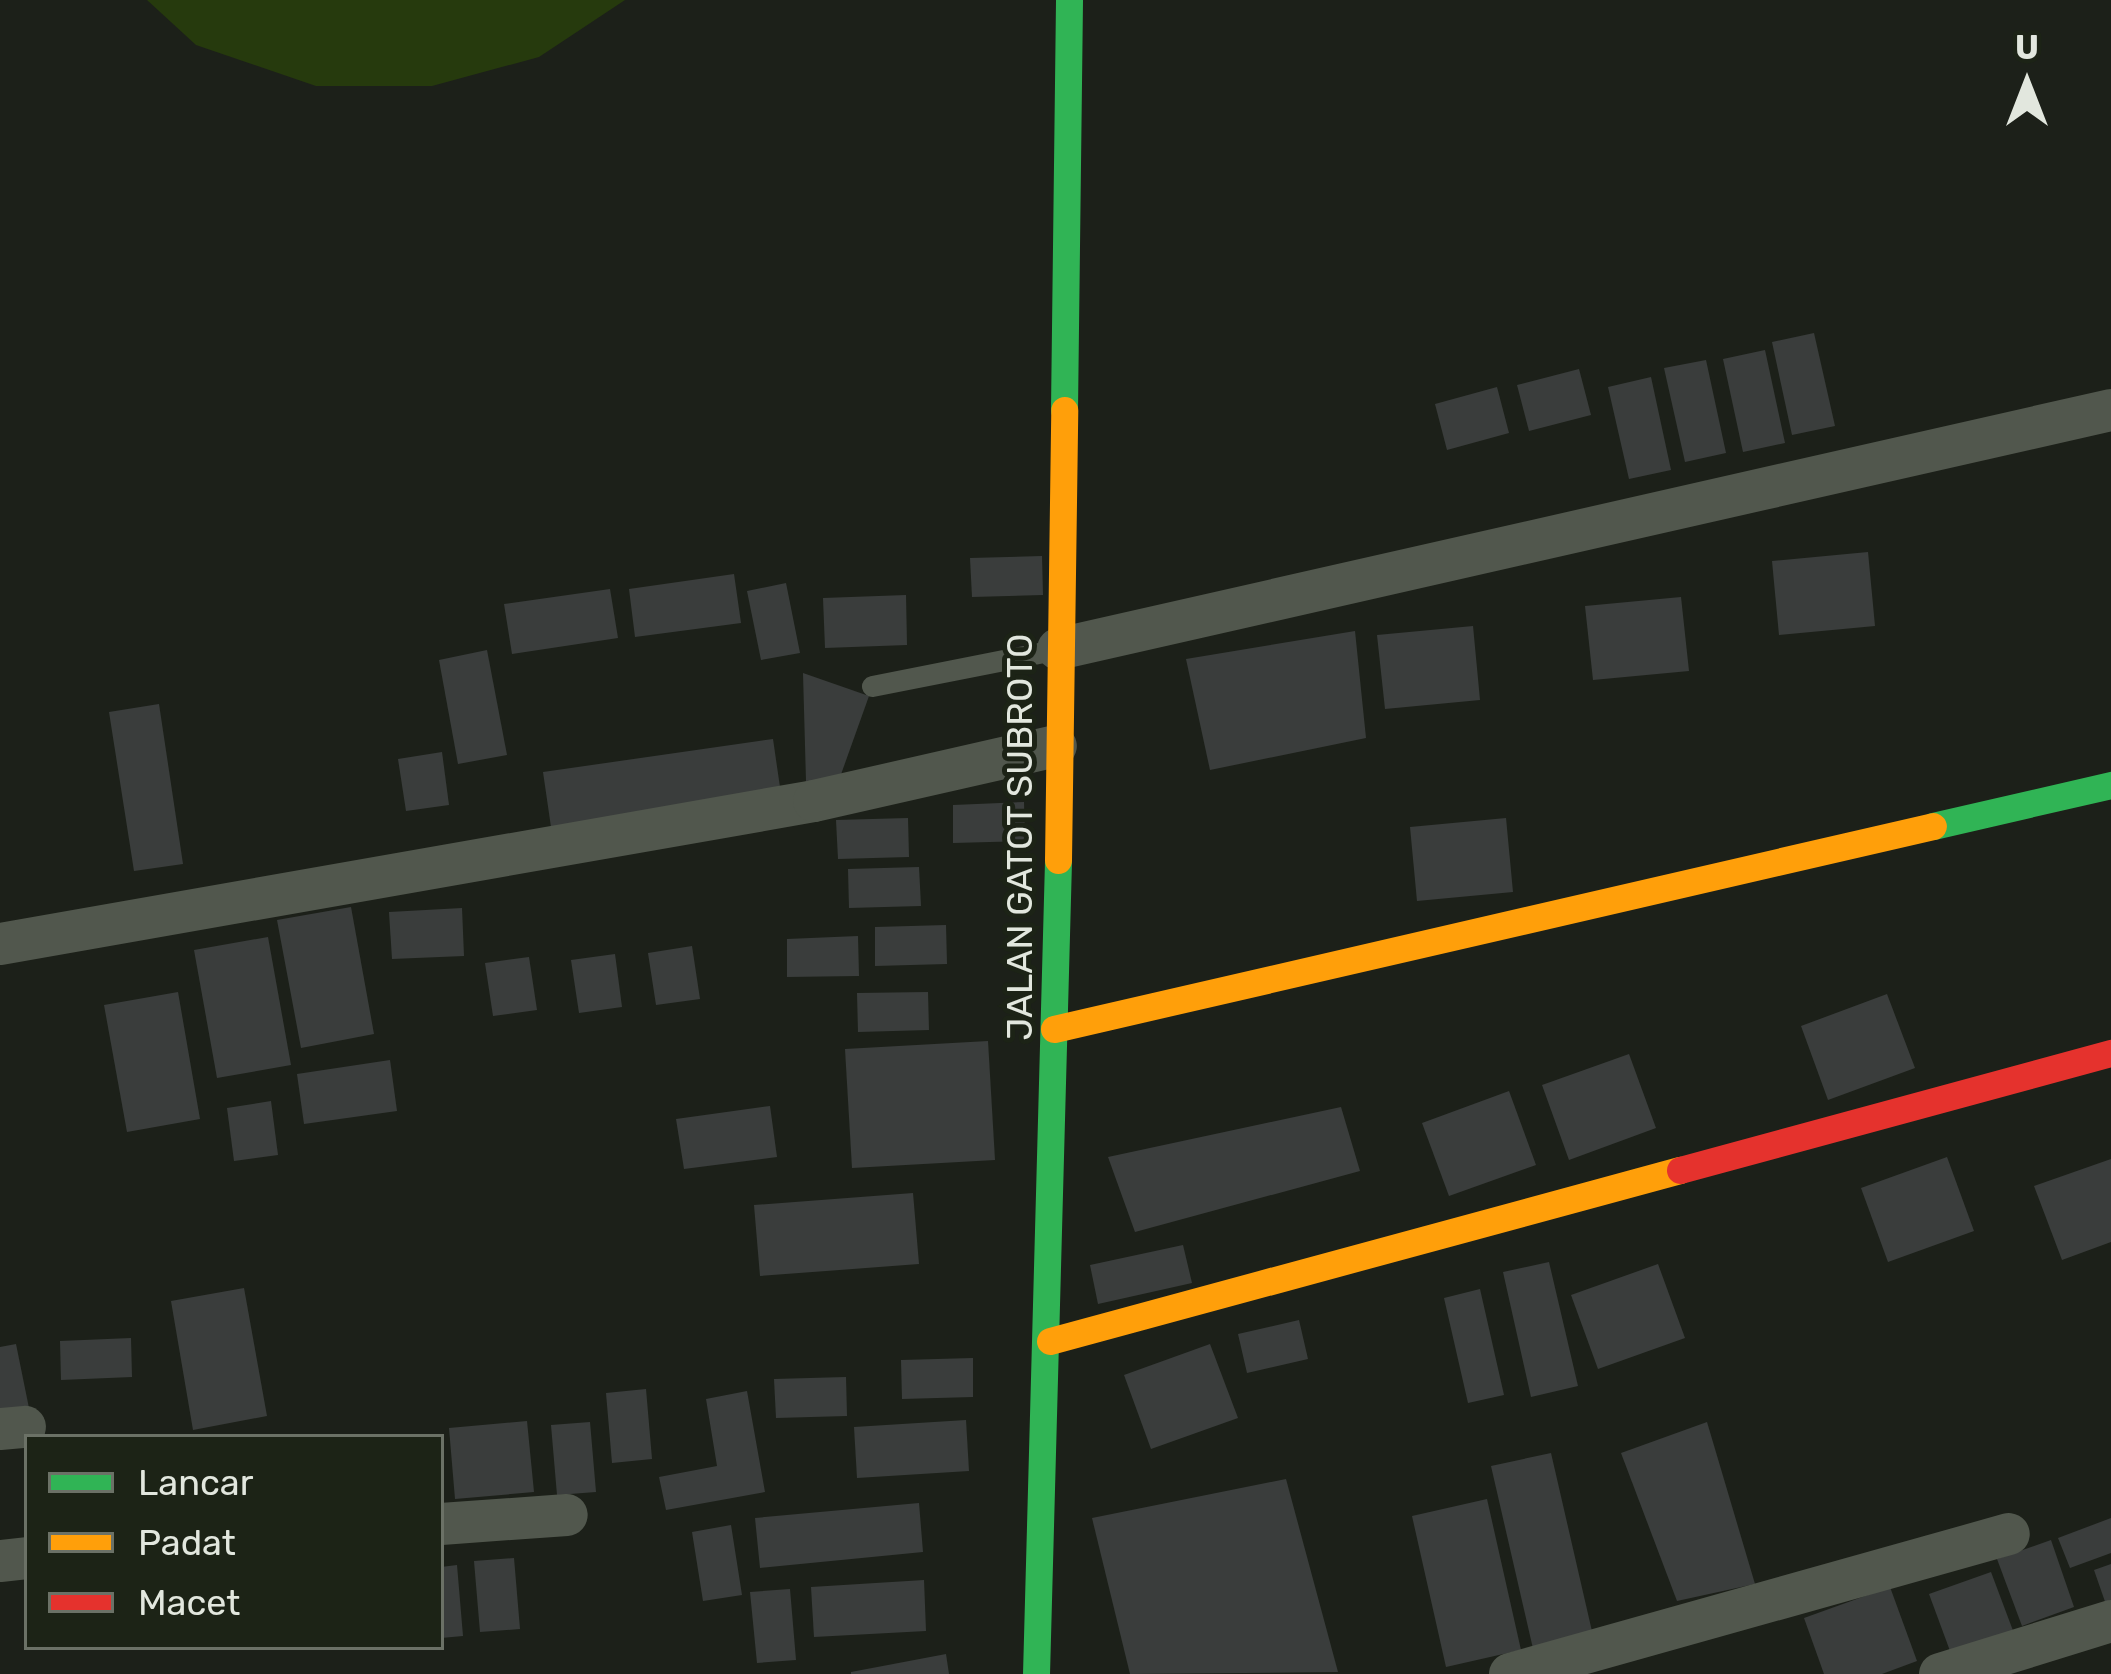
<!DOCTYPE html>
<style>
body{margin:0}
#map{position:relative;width:2111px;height:1674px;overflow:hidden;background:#1c2019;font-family:Rubik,sans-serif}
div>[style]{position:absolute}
.green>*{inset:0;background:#263a0d}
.building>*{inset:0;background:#3a3d3c}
.lane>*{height:21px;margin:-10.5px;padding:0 10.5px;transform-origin:10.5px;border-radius:10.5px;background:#51574d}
.street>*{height:42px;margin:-21px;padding:0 21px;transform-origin:21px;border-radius:21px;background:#51574d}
.fast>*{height:27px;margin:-13.5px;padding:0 13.5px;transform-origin:13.5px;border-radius:13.5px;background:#30b455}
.slow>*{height:27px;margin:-13.5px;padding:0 13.5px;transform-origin:13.5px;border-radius:13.5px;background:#ff9f0a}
.jam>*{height:27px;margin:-13.5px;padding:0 13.5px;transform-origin:13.5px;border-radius:13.5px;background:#e5322d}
span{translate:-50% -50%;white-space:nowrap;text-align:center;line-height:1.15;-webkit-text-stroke:10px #1c2316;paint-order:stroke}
.street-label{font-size:36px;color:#e2e7de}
.legend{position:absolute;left:24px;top:1434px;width:420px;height:216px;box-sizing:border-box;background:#1c2316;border:3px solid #6b7166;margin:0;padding:15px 21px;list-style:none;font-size:36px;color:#e2e7de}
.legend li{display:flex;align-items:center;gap:24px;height:60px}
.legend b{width:60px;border:3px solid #6b7166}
.north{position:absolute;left:1967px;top:24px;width:120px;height:120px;-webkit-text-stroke:9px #1c2316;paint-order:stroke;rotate:0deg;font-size:33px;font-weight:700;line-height:48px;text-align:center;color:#e2e7de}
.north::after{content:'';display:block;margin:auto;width:42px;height:54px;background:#e2e7de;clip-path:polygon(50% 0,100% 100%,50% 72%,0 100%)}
</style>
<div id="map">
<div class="green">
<div style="clip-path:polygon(147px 0,625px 0,539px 57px,432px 86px,316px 86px,196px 45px)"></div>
</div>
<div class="building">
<div style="clip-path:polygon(1814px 333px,1835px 426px,1792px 435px,1772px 342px)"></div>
<div style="clip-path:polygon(1765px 350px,1785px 443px,1743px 452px,1723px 359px)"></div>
<div style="clip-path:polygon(1706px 360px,1726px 453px,1685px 462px,1664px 368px)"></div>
<div style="clip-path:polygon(1579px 369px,1591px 415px,1529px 431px,1517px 385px)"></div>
<div style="clip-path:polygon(1651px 377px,1671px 470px,1629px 479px,1608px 387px)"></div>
<div style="clip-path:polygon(1497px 387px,1509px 433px,1447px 450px,1435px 404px)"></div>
<div style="clip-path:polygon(1868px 552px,1875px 626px,1779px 635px,1772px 561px)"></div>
<div style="clip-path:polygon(1042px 556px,1043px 595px,972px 597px,970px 558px)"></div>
<div style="clip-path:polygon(734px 574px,741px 623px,635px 637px,629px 589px)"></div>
<div style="clip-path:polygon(786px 583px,800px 653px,761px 660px,747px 591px)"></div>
<div style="clip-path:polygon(610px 589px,618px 638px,512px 654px,504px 604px)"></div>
<div style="clip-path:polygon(906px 595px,907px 645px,825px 648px,823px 598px)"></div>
<div style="clip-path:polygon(1681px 597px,1689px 671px,1593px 680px,1585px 606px)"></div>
<div style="clip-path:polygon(1473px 626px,1480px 700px,1385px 709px,1377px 635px)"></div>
<div style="clip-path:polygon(1355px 631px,1366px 738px,1210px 770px,1186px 659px)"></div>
<div style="clip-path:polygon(487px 650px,507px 755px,458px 764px,439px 660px)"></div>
<div style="clip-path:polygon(803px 673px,869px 696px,839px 780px,806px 781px)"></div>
<div style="clip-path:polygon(159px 704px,183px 864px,134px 871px,109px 712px)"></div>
<div style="clip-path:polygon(773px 739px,781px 794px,551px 827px,543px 772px)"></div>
<div style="clip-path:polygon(442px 752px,449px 805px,406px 811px,398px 759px)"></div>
<div style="clip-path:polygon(1024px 802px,1025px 841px,953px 843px,953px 805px)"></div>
<div style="clip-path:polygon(908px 818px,909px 857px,838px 859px,836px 820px)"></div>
<div style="clip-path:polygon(1506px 818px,1513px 892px,1417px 901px,1410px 827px)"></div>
<div style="clip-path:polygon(919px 867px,921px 906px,849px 908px,848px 869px)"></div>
<div style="clip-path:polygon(351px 907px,374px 1034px,301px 1048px,277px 920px)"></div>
<div style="clip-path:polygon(462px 908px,464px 956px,392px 959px,389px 912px)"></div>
<div style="clip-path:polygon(946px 925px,947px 964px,875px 966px,875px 927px)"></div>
<div style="clip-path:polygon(858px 936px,859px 976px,787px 977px,787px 939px)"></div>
<div style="clip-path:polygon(268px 937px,291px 1065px,217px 1078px,194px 950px)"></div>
<div style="clip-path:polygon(692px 946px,700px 999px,656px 1005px,648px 953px)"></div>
<div style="clip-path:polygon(615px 954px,622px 1007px,579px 1013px,571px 960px)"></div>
<div style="clip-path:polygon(529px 957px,537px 1010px,493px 1016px,485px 963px)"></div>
<div style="clip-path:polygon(178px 992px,200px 1119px,127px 1132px,104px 1005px)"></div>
<div style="clip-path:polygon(928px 992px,929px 1030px,858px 1032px,857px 993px)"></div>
<div style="clip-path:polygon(1887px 994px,1915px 1068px,1828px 1100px,1801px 1026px)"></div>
<div style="clip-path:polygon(988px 1041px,995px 1160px,852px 1168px,845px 1049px)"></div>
<div style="clip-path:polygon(1629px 1054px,1656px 1128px,1569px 1160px,1542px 1085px)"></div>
<div style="clip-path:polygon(390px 1060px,397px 1111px,304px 1124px,297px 1074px)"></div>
<div style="clip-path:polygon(1509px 1091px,1536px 1165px,1449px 1196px,1422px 1123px)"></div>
<div style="clip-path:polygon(271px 1101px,278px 1155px,234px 1161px,227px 1108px)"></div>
<div style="clip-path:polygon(770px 1106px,777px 1157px,684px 1169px,676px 1119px)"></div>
<div style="clip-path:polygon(1341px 1107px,1360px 1171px,1135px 1232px,1108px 1157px)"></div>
<div style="clip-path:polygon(1947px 1157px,1974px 1231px,1888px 1262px,1861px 1188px)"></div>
<div style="clip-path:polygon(2111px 1159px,2111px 1242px,2062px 1260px,2034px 1186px)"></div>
<div style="clip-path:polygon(913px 1193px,919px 1264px,760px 1276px,754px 1205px)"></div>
<div style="clip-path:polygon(1183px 1245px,1192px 1283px,1098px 1304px,1090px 1265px)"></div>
<div style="clip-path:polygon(1549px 1262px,1578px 1386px,1531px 1397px,1503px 1272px)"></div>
<div style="clip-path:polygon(1658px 1264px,1685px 1338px,1598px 1369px,1571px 1295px)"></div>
<div style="clip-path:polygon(244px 1288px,267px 1416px,193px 1430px,171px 1301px)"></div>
<div style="clip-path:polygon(1480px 1289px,1504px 1395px,1468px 1403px,1444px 1298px)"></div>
<div style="clip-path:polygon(1299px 1320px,1308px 1359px,1247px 1373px,1238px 1334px)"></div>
<div style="clip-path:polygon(131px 1338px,132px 1377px,61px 1380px,60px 1341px)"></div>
<div style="clip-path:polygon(16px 1344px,30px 1413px,0 1419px,0 1347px)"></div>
<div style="clip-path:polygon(1210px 1344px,1238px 1418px,1151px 1449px,1124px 1375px)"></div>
<div style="clip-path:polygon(973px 1358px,973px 1397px,902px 1399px,901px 1360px)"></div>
<div style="clip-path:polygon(846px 1377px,847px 1416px,776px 1418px,774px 1379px)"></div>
<div style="clip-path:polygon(646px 1389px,652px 1459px,612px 1463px,606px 1393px)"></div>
<div style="clip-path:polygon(747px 1391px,765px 1492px,666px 1510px,659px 1477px,717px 1466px,706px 1399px)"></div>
<div style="clip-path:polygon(966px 1420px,969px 1471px,857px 1478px,854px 1427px)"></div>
<div style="clip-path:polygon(527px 1421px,534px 1492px,455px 1499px,449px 1428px)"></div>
<div style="clip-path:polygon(590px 1422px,596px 1492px,557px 1495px,551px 1425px)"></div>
<div style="clip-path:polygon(1707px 1422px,1755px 1584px,1677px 1601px,1621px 1453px)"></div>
<div style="clip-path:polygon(1551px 1453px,1594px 1640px,1534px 1653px,1491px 1466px)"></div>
<div style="clip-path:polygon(1286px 1479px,1338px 1672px,1130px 1674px,1092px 1518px)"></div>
<div style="clip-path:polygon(1487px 1499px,1521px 1650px,1446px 1667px,1412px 1516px)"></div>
<div style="clip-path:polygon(919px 1503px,923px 1552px,760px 1568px,755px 1518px)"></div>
<div style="clip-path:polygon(2111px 1518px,2111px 1553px,2070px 1568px,2058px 1538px)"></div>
<div style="clip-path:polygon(731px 1525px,742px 1595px,703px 1601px,692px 1532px)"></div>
<div style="clip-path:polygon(2051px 1540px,2074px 1607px,2022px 1626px,1997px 1559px)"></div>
<div style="clip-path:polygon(514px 1558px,520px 1629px,480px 1632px,474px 1561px)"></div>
<div style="clip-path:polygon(2111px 1564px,2111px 1616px,2110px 1616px,2094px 1570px)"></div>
<div style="clip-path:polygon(457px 1565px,463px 1636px,441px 1638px,441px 1567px)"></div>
<div style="clip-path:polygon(1991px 1572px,2015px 1636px,1953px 1659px,1929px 1594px)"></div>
<div style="clip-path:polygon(924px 1580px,926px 1631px,814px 1637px,811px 1587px)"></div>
<div style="clip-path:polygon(1890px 1587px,1917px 1661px,1882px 1674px,1824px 1674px,1804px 1618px)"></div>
<div style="clip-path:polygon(790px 1589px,796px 1660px,757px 1663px,750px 1592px)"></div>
<div style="clip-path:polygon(946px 1654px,949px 1674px,851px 1674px,851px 1672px)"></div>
</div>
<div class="lane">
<div style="left:872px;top:686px;width:185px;rotate:-11.2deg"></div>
</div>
<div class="street">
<div style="left:1058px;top:649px;width:1080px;rotate:-12.79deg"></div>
<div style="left:0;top:944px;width:826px;rotate:-9.96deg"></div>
<div style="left:814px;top:801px;width:248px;rotate:-12.8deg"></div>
<div style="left:0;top:1429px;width:25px;rotate:-5deg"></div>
<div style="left:441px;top:1524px;width:126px;rotate:-4.1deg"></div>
<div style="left:0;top:1561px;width:27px;rotate:-6deg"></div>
<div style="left:1510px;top:1674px;width:518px;rotate:-15.67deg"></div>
<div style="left:1940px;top:1674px;width:179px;rotate:-17.2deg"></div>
</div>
<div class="fast">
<div style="left:1064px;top:410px;width:410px;rotate:-89.3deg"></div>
<div style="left:1933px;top:826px;width:183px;rotate:-13deg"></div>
<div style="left:1036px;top:1674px;width:814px;rotate:-88.45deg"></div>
</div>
<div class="slow">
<div style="left:1058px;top:860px;width:450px;rotate:-89.2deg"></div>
<div style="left:1054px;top:1029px;width:902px;rotate:-13deg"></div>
<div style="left:1050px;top:1341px;width:653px;rotate:-15.19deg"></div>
</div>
<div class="jam">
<div style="left:1680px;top:1170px;width:447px;rotate:-15.2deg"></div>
</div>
<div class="street-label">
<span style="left:1020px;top:837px;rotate:-90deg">JALAN GATOT SUBROTO</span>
</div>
<ul class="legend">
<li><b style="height:15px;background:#30b455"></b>Lancar</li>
<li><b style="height:15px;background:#ff9f0a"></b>Padat</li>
<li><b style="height:15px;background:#e5322d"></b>Macet</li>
</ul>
<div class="north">U</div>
</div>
